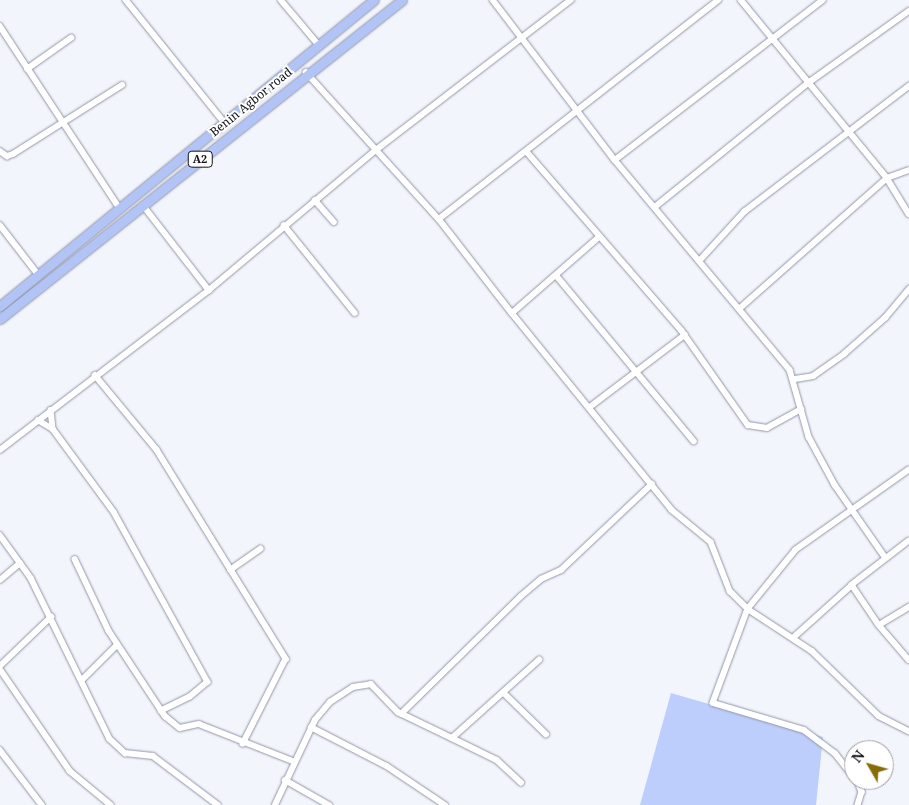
<!DOCTYPE html>
<style>
body{margin:0}
#map{position:relative;width:909px;height:805px;overflow:hidden;background:#f3f5fc;font-family:"Noto Serif",serif}
div>[style]{position:absolute}
.green>*{inset:0;background:#bdcefc}
.roads{filter:drop-shadow(0 0 1px #9196a7) drop-shadow(0 0 1px #9196a7)}
.minor>*{height:5.5px;margin:-2.75px;padding:0 2.75px;transform-origin:2.75px;border-radius:2.75px;background:#fff}
.trunk>*{height:9px;margin:-4.5px;padding:0 4.5px;transform-origin:4.5px;border-radius:4.5px;background:#b2c3f6}
span{translate:-50% -50%;white-space:nowrap;text-align:center;line-height:1.15;-webkit-text-stroke:4px #fff;paint-order:stroke}
.shield-label span{padding:1px 4px;background:#fff;border:1px solid;border-radius:4px;-webkit-text-stroke-width:0}
.shield-label{font-size:11px;color:#101218;font-weight:700}
.street-label{font-size:12px;color:#101218}
.north{position:absolute;left:844px;top:740px;width:50px;height:50px;box-sizing:border-box;background:#fff;border:1px solid #9fa0a3;border-radius:50%;rotate:308deg;font-size:14px;font-weight:700;line-height:20px;text-align:center;color:#101218}
.north::after{content:'';display:block;margin:auto;width:18px;height:22px;background:#886c0a;clip-path:polygon(50% 0,100% 100%,50% 72%,0 100%)}
</style>
<div id="map">
<div class="green">
<div style="clip-path:polygon(671px 693px,823px 737px,816px 805px,640px 805px)"></div>
</div>
<div class="roads">
<div class="minor">
<div style="left:126px;top:0;width:156px;rotate:51.2deg"></div>
<div style="left:281px;top:0;width:57px;rotate:49.9deg"></div>
<div style="left:493px;top:0;width:201px;rotate:52.7deg"></div>
<div style="left:615px;top:160px;width:273px;rotate:50.2deg"></div>
<div style="left:790px;top:370px;width:70px;rotate:74.2deg"></div>
<div style="left:809px;top:437px;width:55px;rotate:61.6deg"></div>
<div style="left:835px;top:485px;width:88px;rotate:55.2deg"></div>
<div style="left:741px;top:0;width:230px;rotate:50.6deg"></div>
<div style="left:887px;top:178px;width:23px;rotate:-20deg"></div>
<div style="left:0;top:26px;width:217px;rotate:56.7deg"></div>
<div style="left:27px;top:69px;width:54px;rotate:-35.2deg"></div>
<div style="left:306px;top:72px;width:198px;rotate:47.9deg"></div>
<div style="left:439px;top:219px;width:355px;rotate:-38.1deg"></div>
<div style="left:0;top:151px;width:9px;rotate:36deg"></div>
<div style="left:7px;top:156px;width:6px;rotate:-18deg"></div>
<div style="left:13px;top:154px;width:129px;rotate:-32.3deg"></div>
<div style="left:528px;top:153px;width:235px;rotate:49.1deg"></div>
<div style="left:682px;top:331px;width:115px;rotate:54.9deg"></div>
<div style="left:748px;top:425px;width:19px;rotate:9deg"></div>
<div style="left:767px;top:428px;width:39px;rotate:-29deg"></div>
<div style="left:615px;top:160px;width:262px;rotate:-37.6deg"></div>
<div style="left:315px;top:200px;width:29px;rotate:49deg"></div>
<div style="left:143px;top:205px;width:108px;rotate:52.2deg"></div>
<div style="left:655px;top:207px;width:197px;rotate:-39deg"></div>
<div style="left:808px;top:83px;width:124px;rotate:-35.5deg"></div>
<div style="left:439px;top:219px;width:119px;rotate:52.2deg"></div>
<div style="left:512px;top:313px;width:116px;rotate:-41.1deg"></div>
<div style="left:0;top:225px;width:62px;rotate:52.2deg"></div>
<div style="left:284px;top:225px;width:113px;rotate:51.1deg"></div>
<div style="left:701px;top:259px;width:64px;rotate:-47.5deg"></div>
<div style="left:744px;top:212px;width:208px;rotate:-37.4deg"></div>
<div style="left:556px;top:275px;width:216px;rotate:50.3deg"></div>
<div style="left:739px;top:309px;width:198px;rotate:-41.5deg"></div>
<div style="left:887px;top:178px;width:42px;rotate:58.6deg"></div>
<div style="left:512px;top:313px;width:254px;rotate:50.9deg"></div>
<div style="left:672px;top:510px;width:50px;rotate:39.4deg"></div>
<div style="left:711px;top:542px;width:53px;rotate:68.8deg"></div>
<div style="left:730px;top:591px;width:25px;rotate:45deg"></div>
<div style="left:748px;top:609px;width:100px;rotate:110.4deg"></div>
<div style="left:713px;top:703px;width:95px;rotate:16.5deg"></div>
<div style="left:804px;top:730px;width:39px;rotate:37deg"></div>
<div style="left:835px;top:753px;width:31px;rotate:52deg"></div>
<div style="left:95px;top:375px;width:97px;rotate:50.4deg"></div>
<div style="left:157px;top:450px;width:246px;rotate:58.3deg"></div>
<div style="left:286px;top:659px;width:95px;rotate:116.8deg"></div>
<div style="left:795px;top:379px;width:18px;rotate:-9deg"></div>
<div style="left:813px;top:376px;width:38px;rotate:-35deg"></div>
<div style="left:844px;top:354px;width:55px;rotate:-41.3deg"></div>
<div style="left:885px;top:318px;width:38px;rotate:-50deg"></div>
<div style="left:590px;top:407px;width:119px;rotate:-37.2deg"></div>
<div style="left:51px;top:410px;width:19px;rotate:84deg"></div>
<div style="left:38px;top:420px;width:17px;rotate:31deg"></div>
<div style="left:53px;top:429px;width:103px;rotate:53.7deg"></div>
<div style="left:114px;top:512px;width:194px;rotate:61.1deg"></div>
<div style="left:208px;top:682px;width:23px;rotate:140deg"></div>
<div style="left:190px;top:697px;width:32px;rotate:154deg"></div>
<div style="left:0;top:450px;width:263px;rotate:-37.4deg"></div>
<div style="left:209px;top:290px;width:218px;rotate:-40deg"></div>
<div style="left:376px;top:150px;width:246px;rotate:-37.6deg"></div>
<div style="left:909px;top:470px;width:138px;rotate:144.7deg"></div>
<div style="left:796px;top:550px;width:76px;rotate:129.1deg"></div>
<div style="left:748px;top:609px;width:77px;rotate:33.3deg"></div>
<div style="left:812px;top:651px;width:93px;rotate:44.1deg"></div>
<div style="left:879px;top:716px;width:34px;rotate:27deg"></div>
<div style="left:0;top:535px;width:53px;rotate:54.2deg"></div>
<div style="left:31px;top:578px;width:179px;rotate:63.9deg"></div>
<div style="left:110px;top:739px;width:21px;rotate:43deg"></div>
<div style="left:125px;top:753px;width:28px;rotate:6deg"></div>
<div style="left:153px;top:756px;width:81px;rotate:37deg"></div>
<div style="left:909px;top:541px;width:72px;rotate:142.3deg"></div>
<div style="left:852px;top:585px;width:48px;rotate:56deg"></div>
<div style="left:879px;top:625px;width:35px;rotate:-31deg"></div>
<div style="left:75px;top:559px;width:80px;rotate:64.7deg"></div>
<div style="left:109px;top:631px;width:102px;rotate:56.6deg"></div>
<div style="left:165px;top:716px;width:19px;rotate:39deg"></div>
<div style="left:180px;top:728px;width:19px;rotate:-12deg"></div>
<div style="left:199px;top:724px;width:101px;rotate:21.5deg"></div>
<div style="left:230px;top:570px;width:37px;rotate:-35deg"></div>
<div style="left:0;top:580px;width:26px;rotate:-40deg"></div>
<div style="left:879px;top:625px;width:46px;rotate:49.4deg"></div>
<div style="left:794px;top:637px;width:78px;rotate:-41.9deg"></div>
<div style="left:0;top:666px;width:71px;rotate:-43.9deg"></div>
<div style="left:0;top:669px;width:124px;rotate:55.5deg"></div>
<div style="left:70px;top:771px;width:53px;rotate:39.7deg"></div>
<div style="left:83px;top:679px;width:48px;rotate:-45deg"></div>
<div style="left:504px;top:693px;width:59px;rotate:44.3deg"></div>
<div style="left:401px;top:714px;width:168px;rotate:-44.5deg"></div>
<div style="left:521px;top:596px;width:26px;rotate:-40deg"></div>
<div style="left:541px;top:579px;width:22px;rotate:-24deg"></div>
<div style="left:561px;top:570px;width:125px;rotate:-43.4deg"></div>
<div style="left:311px;top:727px;width:85px;rotate:27.2deg"></div>
<div style="left:387px;top:766px;width:70px;rotate:33.9deg"></div>
<div style="left:452px;top:738px;width:50px;rotate:26.1deg"></div>
<div style="left:497px;top:760px;width:33px;rotate:43deg"></div>
<div style="left:0;top:750px;width:69px;rotate:52.6deg"></div>
<div style="left:285px;top:780px;width:51px;rotate:29.6deg"></div>
<div style="left:857px;top:780px;width:13px;rotate:67deg"></div>
<div style="left:862px;top:792px;width:14px;rotate:107deg"></div>
<div style="left:275px;top:805px;width:94px;rotate:-64.8deg"></div>
<div style="left:315px;top:720px;width:23px;rotate:-50deg"></div>
<div style="left:330px;top:702px;width:27px;rotate:-33deg"></div>
<div style="left:353px;top:687px;width:18px;rotate:-9deg"></div>
<div style="left:371px;top:684px;width:39px;rotate:46deg"></div>
<div style="left:398px;top:712px;width:60px;rotate:25.7deg"></div>
<div style="left:452px;top:738px;width:117px;rotate:-41.9deg"></div>
</div>
<div class="trunk">
<div style="left:0;top:306px;width:483px;rotate:-39.3deg"></div>
<div style="left:0;top:319px;width:513px;rotate:-38.43deg"></div>
</div>
</div>
<div class="shield-label">
<span style="left:200px;top:159px">A2</span>
</div>
<div class="street-label">
<span style="left:251px;top:102px;rotate:-39deg">Benin Agbor road</span>
</div>
<div class="north">N</div>
</div>
